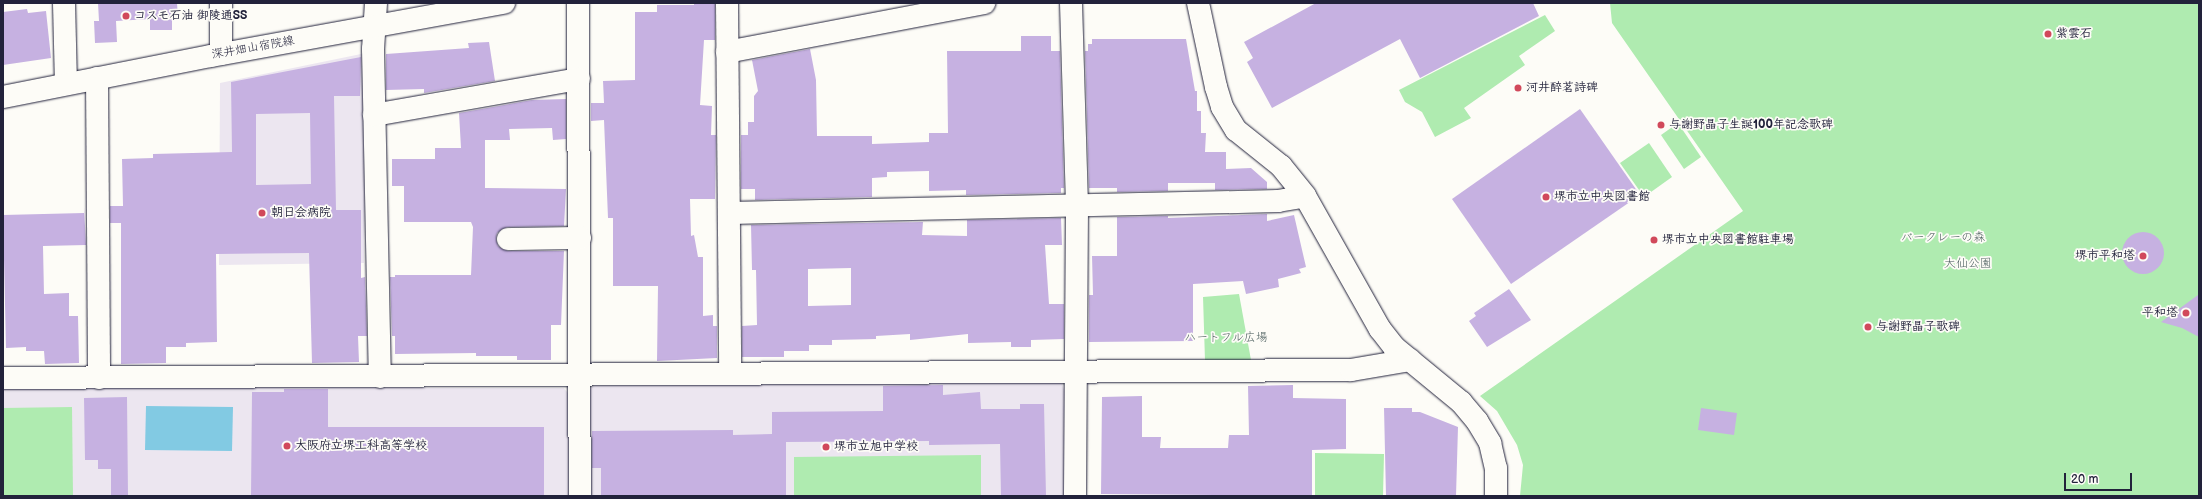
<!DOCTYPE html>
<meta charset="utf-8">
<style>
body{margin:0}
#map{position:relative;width:2202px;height:499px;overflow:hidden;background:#fdfcf7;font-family:"Balsamiq Sans","Klee One",sans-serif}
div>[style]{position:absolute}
.built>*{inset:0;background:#ece6f0}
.green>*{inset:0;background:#afebb0}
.water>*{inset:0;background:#82cae3}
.building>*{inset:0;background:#c6b1e1}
.round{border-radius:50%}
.roads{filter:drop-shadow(0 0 1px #22223b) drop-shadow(0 0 1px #22223b)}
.minor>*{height:22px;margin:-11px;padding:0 11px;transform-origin:11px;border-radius:11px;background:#fdfcf7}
.major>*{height:22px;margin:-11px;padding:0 11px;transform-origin:11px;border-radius:11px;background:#fdfcf7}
.dots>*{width:11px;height:11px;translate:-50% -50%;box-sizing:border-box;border:2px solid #fdfcf7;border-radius:50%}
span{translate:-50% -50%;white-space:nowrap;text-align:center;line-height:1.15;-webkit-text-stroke:3.5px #fdfcf7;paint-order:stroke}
.poi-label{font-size:12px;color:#22223b;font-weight:700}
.left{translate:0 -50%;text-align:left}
.right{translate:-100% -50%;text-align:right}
.street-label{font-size:12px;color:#22223b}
.park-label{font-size:12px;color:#4c5e5e}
.frame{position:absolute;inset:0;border:4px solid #22223b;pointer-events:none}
.scale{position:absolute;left:2064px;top:473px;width:68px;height:18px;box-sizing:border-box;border:2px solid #22223b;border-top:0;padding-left:5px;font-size:12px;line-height:14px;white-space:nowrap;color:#22223b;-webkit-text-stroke:3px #fdfcf7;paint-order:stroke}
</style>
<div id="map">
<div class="built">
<div style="clip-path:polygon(366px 53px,364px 263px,219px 265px,220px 83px)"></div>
<div style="clip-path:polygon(1061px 382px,1067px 397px,1067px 496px,585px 496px,584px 393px,594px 386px)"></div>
<div style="clip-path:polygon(3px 387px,564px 388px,570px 396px,571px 496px,3px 496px)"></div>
</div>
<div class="green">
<div style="clip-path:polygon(1610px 3px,2199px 3px,2199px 496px,1520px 496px,1523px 465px,1517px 445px,1497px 411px,1480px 396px,1743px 211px,1612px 23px)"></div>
<div style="clip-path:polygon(1545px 15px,1555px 31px,1519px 56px,1525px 65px,1464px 108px,1471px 118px,1435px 137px,1422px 112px,1405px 102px,1399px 90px)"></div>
<div style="clip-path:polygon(1678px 123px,1701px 157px,1684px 169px,1661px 135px)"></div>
<div style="clip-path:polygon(1649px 143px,1672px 177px,1644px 197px,1620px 163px)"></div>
<div style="clip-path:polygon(1239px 294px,1251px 360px,1205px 361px,1203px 297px)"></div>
<div style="clip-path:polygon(72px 407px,73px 496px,3px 496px,3px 408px)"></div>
<div style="clip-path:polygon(1315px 453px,1384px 454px,1383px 496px,1315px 496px)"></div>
<div style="clip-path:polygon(981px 455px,981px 496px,794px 496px,794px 457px)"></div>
</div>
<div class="water">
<div style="clip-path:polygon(146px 406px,233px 407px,232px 451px,145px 450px)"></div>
</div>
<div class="building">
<div style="clip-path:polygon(98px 3px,177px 3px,178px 18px,172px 19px,172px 30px,150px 30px,150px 19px,116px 21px,117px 42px,95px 43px,94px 21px,99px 21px)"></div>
<div style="clip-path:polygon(694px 3px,715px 3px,715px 40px,704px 40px,700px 105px,712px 106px,711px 135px,716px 135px,715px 199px,690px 199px,691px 236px,694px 235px,698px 257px,703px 257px,703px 316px,713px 315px,713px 326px,717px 326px,717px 358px,657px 361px,658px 286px,613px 286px,613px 218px,608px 218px,604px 120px,591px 121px,591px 103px,604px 103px,603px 81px,635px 80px,635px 12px,657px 12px,657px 5px,694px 5px)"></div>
<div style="clip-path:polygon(1316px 3px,1533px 3px,1539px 16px,1420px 78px,1400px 39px,1272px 108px,1247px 62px,1253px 58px,1244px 42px)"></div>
<div style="clip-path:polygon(27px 9px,28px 13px,46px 11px,51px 58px,3px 65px,3px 12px)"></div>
<div style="clip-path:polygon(1021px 36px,1051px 36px,1051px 51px,1060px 51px,1064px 188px,1061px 188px,1061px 193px,966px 195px,966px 190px,929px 191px,929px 171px,887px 172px,887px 177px,872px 178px,872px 197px,755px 200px,755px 189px,741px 189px,741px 135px,748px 135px,748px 122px,754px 122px,754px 96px,758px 91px,752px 60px,810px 49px,816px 80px,817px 136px,872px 136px,872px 144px,929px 142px,929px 133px,948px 133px,947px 51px,1021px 51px)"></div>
<div style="clip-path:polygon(1092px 39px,1186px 39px,1195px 91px,1197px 91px,1197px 111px,1201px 111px,1201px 133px,1206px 133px,1205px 152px,1226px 152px,1226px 169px,1251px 168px,1267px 182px,1267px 189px,1215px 190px,1215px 183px,1168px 183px,1168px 191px,1117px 192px,1117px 188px,1089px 188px,1085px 51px,1088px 51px,1088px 44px,1092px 44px)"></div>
<div style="clip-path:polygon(489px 42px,495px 81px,424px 93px,424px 89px,386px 90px,386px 54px,469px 48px,468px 43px)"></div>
<div style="clip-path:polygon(evenodd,361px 57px,360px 96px,334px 96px,336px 210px,361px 210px,361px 278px,365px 277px,367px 336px,358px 336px,359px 362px,312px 363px,309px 253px,216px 254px,217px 342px,186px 343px,186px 347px,166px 347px,166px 363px,121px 364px,121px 223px,110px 223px,110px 206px,123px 206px,122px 159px,153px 158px,153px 154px,232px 152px,231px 82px,361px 57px,310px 113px,311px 184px,256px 185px,256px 114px,310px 113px)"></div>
<div style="clip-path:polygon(566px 99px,566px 139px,553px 140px,552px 128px,509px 129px,510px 140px,485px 140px,485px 188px,566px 189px,564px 226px,507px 227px,497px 233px,496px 239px,498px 246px,508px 251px,564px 251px,561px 325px,551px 325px,551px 360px,517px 360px,517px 356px,476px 356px,476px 353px,395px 354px,395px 336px,392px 336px,390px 277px,395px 277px,395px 275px,471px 275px,473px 227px,471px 222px,404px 222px,404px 186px,392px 186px,392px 159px,435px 159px,435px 148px,461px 148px,459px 113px,532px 100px)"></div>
<div style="clip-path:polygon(1580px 109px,1640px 195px,1511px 284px,1452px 199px)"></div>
<div style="clip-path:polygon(84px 207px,86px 245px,43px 246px,44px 294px,69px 293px,69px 316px,78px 316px,79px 363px,45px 364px,44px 351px,26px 351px,26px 347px,6px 348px,3px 215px,84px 213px)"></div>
<div style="clip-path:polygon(1267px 214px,1267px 221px,1294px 215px,1306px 267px,1299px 269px,1301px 273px,1278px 279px,1279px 287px,1246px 294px,1243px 281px,1193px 284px,1193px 341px,1089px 342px,1089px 295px,1093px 295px,1092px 256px,1117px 256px,1117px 217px,1168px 216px,1168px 218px)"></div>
<div style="clip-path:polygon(evenodd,1061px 218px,1062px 245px,1045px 245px,1049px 304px,1064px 304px,1064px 339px,1031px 340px,1031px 347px,1011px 347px,1011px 342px,968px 343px,968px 334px,910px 340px,910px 334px,876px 336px,876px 339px,832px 340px,832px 345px,809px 345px,809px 351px,784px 351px,784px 357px,742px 357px,742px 326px,757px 325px,756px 270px,752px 270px,751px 225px,923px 222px,922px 235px,967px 236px,967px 220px,1061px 218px,851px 268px,851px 305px,808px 306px,808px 269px,851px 268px)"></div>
<div class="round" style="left:2122px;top:232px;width:42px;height:42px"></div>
<div style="clip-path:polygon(1509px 289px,1531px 320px,1487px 347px,1469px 321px,1476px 316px,1474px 313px)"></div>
<div style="clip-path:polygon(2198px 295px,2199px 337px,2182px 328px,2161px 322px)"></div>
<div style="clip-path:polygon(943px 385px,943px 395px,980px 392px,981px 409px,1020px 409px,1020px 404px,1044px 404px,1046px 496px,1001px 496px,1000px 444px,929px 445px,929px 441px,786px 442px,786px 496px,601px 496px,601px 468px,592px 468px,592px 431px,733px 430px,733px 435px,772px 434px,772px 412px,883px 411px,883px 386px)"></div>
<div style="clip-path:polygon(1293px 385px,1293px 398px,1346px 399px,1346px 449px,1312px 450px,1312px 496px,1101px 494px,1102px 397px,1142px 396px,1142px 437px,1161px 437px,1160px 448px,1228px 448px,1229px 435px,1249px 435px,1248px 386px)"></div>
<div style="clip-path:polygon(284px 389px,328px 389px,328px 427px,544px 427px,544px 496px,251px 496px,252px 392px,284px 392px)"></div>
<div style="clip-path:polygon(127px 397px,128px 496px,111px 496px,111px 469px,98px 469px,98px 460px,85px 460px,84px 398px)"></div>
<div style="clip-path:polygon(1384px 408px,1412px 408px,1412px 412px,1420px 412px,1458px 427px,1456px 496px,1386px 496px)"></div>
<div style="clip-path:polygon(1701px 408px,1737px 413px,1734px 435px,1698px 430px)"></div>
</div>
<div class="roads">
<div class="minor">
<div style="left:64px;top:3px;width:81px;rotate:88.6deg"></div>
<div style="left:376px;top:3px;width:46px;rotate:93.7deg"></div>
<div style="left:373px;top:49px;width:328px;rotate:88.8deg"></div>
<div style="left:578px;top:3px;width:493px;rotate:89.8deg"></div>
<div style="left:727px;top:3px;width:371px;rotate:89.5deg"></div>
<div style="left:1071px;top:3px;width:204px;rotate:88.3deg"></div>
<div style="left:1077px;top:207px;width:289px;rotate:90.4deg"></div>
<div style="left:1198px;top:3px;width:86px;rotate:77.9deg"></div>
<div style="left:1216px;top:87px;width:21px;rotate:73deg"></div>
<div style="left:1222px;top:107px;width:27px;rotate:59deg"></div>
<div style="left:1236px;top:130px;width:58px;rotate:38.7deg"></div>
<div style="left:1281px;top:166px;width:38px;rotate:51deg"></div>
<div style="left:1305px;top:196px;width:153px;rotate:60.6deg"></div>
<div style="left:1380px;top:329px;width:23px;rotate:52deg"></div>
<div style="left:1394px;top:347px;width:87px;rotate:39.4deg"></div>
<div style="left:1461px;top:402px;width:25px;rotate:50deg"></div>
<div style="left:1477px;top:421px;width:26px;rotate:59deg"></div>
<div style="left:1490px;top:443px;width:26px;rotate:77deg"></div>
<div style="left:1496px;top:468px;width:28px;rotate:90deg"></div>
<div style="left:727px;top:52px;width:262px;rotate:-10.8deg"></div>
<div style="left:221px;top:54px;width:51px;rotate:-90deg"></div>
<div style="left:97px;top:78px;width:300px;rotate:89.6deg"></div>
<div style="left:374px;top:115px;width:208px;rotate:-10deg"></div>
<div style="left:730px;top:213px;width:548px;rotate:-1.25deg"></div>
<div style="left:1278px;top:201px;width:27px;rotate:-10deg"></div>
<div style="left:508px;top:239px;width:72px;rotate:-0.8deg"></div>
<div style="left:3px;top:378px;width:1348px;rotate:-0.34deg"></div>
<div style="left:1351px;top:370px;width:60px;rotate:-9.6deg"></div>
</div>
<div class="major">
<div style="left:3px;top:97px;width:212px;rotate:-11.2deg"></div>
<div style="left:211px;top:56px;width:298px;rotate:-10.3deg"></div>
</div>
</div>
<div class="dots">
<div style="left:126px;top:16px;background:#d1495b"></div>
<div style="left:2048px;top:34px;background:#d1495b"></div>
<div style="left:1518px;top:88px;background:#d1495b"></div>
<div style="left:1661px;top:125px;background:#d1495b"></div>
<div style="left:1546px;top:197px;background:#d1495b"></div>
<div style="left:262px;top:213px;background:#d1495b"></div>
<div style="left:1654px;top:240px;background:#d1495b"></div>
<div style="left:2143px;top:256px;background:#d1495b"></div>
<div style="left:2186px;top:313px;background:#d1495b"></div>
<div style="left:1868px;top:327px;background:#d1495b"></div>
<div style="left:287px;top:446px;background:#d1495b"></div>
<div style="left:826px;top:447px;background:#d1495b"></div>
</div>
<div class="poi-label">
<span class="left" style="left:134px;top:16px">コスモ石油 御陵通SS</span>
<span class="left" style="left:2056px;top:34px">紫雲石</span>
<span class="left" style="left:1526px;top:88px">河井醉茗詩碑</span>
<span class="left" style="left:1669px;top:125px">与謝野晶子生誕100年記念歌碑</span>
<span class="left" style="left:1554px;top:197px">堺市立中央図書館</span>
<span class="left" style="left:271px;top:213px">朝日会病院</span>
<span class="left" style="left:1662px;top:240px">堺市立中央図書館駐車場</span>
<span class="right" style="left:2135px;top:256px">堺市平和塔</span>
<span class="right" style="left:2178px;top:313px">平和塔</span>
<span class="left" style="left:1876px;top:327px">与謝野晶子歌碑</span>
<span class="left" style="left:295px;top:446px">大阪府立堺工科高等学校</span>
<span class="left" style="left:834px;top:447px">堺市立旭中学校</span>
</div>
<div class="street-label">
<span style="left:253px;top:48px;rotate:-10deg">深井畑山宿院線</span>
</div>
<div class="park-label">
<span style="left:1943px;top:238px">バークレーの森</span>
<span style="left:1968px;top:264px">大仙公園</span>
<span style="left:1226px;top:338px">ハートフル広場</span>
</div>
<div class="frame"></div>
<div class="scale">20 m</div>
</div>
